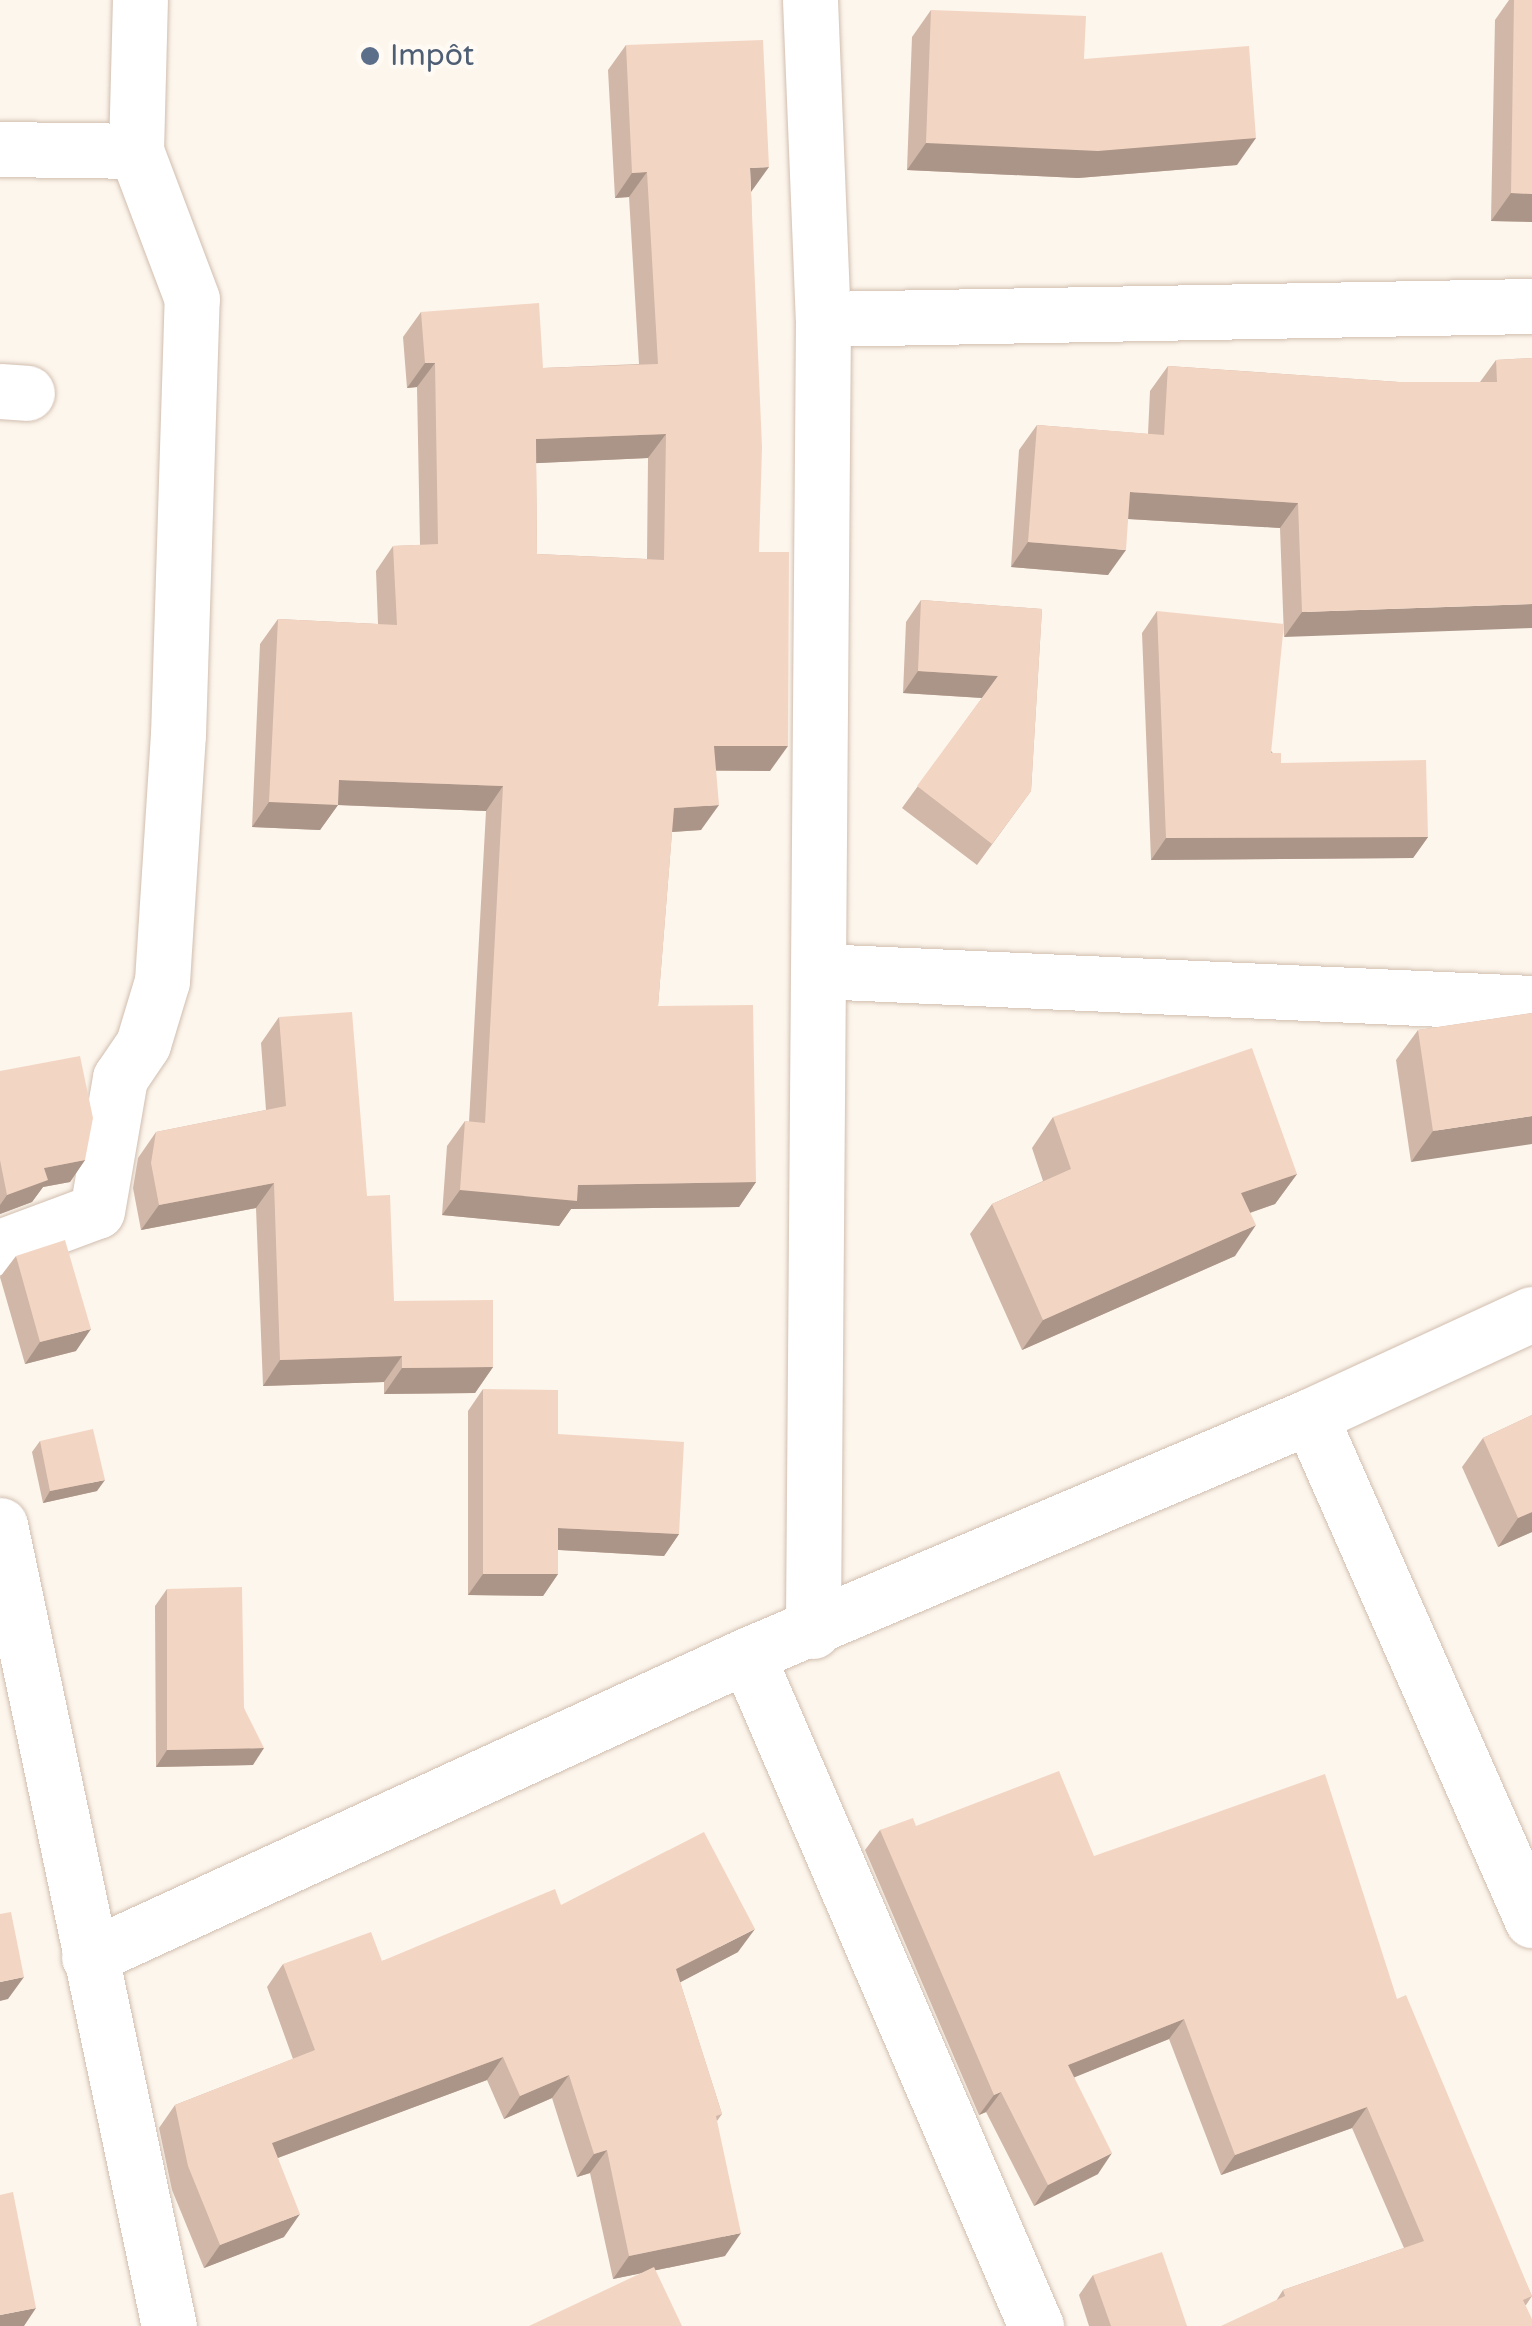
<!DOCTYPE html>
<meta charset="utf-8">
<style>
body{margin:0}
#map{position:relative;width:1532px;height:2326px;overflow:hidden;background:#fdf6ec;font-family:"Varela Round",sans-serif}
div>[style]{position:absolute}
.roads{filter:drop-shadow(0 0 2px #d1beb0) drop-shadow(0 0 2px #d1beb0)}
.minor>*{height:55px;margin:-27.5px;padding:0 27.5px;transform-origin:27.5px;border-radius:27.5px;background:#fff}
.wall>*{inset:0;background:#d1b7a8}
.shaded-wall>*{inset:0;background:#aa9588}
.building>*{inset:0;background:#f3d5c3}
.dots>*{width:28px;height:28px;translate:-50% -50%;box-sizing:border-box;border:5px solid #fffaf3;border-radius:50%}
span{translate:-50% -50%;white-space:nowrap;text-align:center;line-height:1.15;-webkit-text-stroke:9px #fffaf3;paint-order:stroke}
.service-label{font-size:30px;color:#4e5e75}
.left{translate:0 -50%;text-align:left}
</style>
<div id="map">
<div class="roads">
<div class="minor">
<div style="left:810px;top:0;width:319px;rotate:87.7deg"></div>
<div style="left:823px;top:319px;width:1312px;rotate:90.44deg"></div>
<div style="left:0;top:149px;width:136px;rotate:0.8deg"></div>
<div style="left:823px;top:319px;width:709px;rotate:-1.05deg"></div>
<div style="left:0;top:391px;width:27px;rotate:4deg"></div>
<div style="left:819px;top:971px;width:714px;rotate:2.57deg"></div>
<div style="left:0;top:1247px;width:103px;rotate:-20.4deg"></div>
<div style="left:97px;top:1211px;width:135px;rotate:-80.2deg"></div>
<div style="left:120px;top:1078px;width:41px;rotate:-55.9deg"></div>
<div style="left:143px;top:1044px;width:66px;rotate:-73.2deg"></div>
<div style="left:162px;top:981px;width:247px;rotate:-86.3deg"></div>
<div style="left:178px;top:735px;width:436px;rotate:-88.2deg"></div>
<div style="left:192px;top:299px;width:158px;rotate:-110.7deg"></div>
<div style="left:136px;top:151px;width:151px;rotate:-88.5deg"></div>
<div style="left:1310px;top:1416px;width:551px;rotate:66.23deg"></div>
<div style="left:0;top:1525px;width:819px;rotate:78.09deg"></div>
<div style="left:747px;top:1655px;width:731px;rotate:66.7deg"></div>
<div style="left:89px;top:1957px;width:724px;rotate:-24.65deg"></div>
<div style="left:747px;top:1655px;width:612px;rotate:-23deg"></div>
<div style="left:1310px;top:1416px;width:244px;rotate:-24.7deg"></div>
</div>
</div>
<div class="wall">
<div style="clip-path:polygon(1509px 0,1532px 0,1532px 222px,1491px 221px,1495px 20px)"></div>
<div style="clip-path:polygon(931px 10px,1084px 59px,1237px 165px,1078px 178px,907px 170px,912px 37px)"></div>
<div style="clip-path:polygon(evenodd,626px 45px,751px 192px,759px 552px,770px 771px,716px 771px,701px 830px,672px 832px,658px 1006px,756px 1182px,739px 1207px,571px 1209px,559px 1226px,442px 1215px,447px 1146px,465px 1121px,469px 1122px,486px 811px,338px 805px,320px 830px,252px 827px,260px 644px,278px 619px,378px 624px,376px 571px,393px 546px,420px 545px,417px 387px,407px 388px,403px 337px,421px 312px,543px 368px,639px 364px,629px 197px,615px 198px,608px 70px,626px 45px,648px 458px,647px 559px,537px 554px,536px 463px,648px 458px)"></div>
<div style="clip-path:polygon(1532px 358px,1284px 637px,1280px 528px,1128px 519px,1108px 575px,1011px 567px,1019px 450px,1037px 425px,1148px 434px,1150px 391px,1168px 366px,1399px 382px,1480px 382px,1496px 360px)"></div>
<div style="clip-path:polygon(921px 600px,1042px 609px,1031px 791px,977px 865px,902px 808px,982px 698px,903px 693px,906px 622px)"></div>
<div style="clip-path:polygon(1157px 611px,1281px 763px,1428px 837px,1413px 858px,1151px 860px,1142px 633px)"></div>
<div style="clip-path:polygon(1532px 1013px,1411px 1162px,1396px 1060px,1418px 1030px)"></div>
<div style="clip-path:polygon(279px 1017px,367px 1196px,394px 1301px,493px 1367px,475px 1393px,384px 1394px,384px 1382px,263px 1386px,256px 1208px,141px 1230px,133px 1188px,138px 1158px,156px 1132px,266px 1110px,261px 1043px)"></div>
<div style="clip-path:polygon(0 1071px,85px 1160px,70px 1182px,43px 1187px,32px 1202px,0 1214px)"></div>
<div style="clip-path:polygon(1053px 1117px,1297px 1174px,1275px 1204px,1250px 1213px,1235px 1256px,1022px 1350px,970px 1234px,992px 1204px,1043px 1181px,1032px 1148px)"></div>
<div style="clip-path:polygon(16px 1256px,76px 1351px,25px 1364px,0 1277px)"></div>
<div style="clip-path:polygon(483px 1389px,558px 1434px,679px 1534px,664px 1556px,558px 1550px,558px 1574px,543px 1596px,468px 1595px,468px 1411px)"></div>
<div style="clip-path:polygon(1532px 1415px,1532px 1532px,1498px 1547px,1462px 1467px,1483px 1438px)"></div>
<div style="clip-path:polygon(40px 1441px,97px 1491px,43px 1503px,32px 1452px)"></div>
<div style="clip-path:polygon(167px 1589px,244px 1708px,253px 1765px,156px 1767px,155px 1606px)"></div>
<div style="clip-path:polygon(916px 1826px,1094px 1856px,1397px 1999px,1532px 2296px,1526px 2305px,1276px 2301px,1283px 2290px,1404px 2248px,1352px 2128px,1221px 2175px,1169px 2039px,1074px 2077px,1098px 2174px,1034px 2206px,986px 2112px,979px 2115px,865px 1850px,880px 1830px)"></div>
<div style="clip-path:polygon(561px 1905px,738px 1952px,680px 1982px,722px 2114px,717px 2121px,725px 2256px,613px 2279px,590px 2173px,577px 2177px,552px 2098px,504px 2119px,487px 2080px,278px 2158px,284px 2237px,204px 2268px,172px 2190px,159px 2128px,175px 2105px,293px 2059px,267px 1987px,283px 1964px,382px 1961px)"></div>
<div style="clip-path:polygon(1093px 2275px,1187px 2326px,1089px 2326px,1079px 2295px)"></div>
</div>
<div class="shaded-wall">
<div style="clip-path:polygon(1256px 138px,1237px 165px,1078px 178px,907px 170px,926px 143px)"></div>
<div style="clip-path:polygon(769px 167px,751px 192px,750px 168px)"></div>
<div style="clip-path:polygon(647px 172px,629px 197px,615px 198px,632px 173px)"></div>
<div style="clip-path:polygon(1511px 193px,1532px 194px,1532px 222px,1491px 221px)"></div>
<div style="clip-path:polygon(425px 363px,435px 363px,417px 387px,407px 388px)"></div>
<div style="clip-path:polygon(666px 434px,648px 458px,518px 464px,536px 439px)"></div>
<div style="clip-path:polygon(1130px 492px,1298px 503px,1280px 528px,1112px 518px)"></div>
<div style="clip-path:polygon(1028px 542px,1126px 550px,1108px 575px,1011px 567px)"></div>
<div style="clip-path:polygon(1532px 604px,1532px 628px,1284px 637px,1302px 612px)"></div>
<div style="clip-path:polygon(918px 671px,998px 676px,983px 698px,903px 693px)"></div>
<div style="clip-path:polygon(714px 746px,788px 746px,770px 771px,697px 770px)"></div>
<div style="clip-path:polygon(339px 780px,503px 786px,486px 811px,338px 805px,320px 830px,252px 827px,269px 802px)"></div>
<div style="clip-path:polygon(719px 805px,701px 830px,657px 833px,674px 808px)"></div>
<div style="clip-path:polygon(1428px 837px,1413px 858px,1151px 860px,1166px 838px)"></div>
<div style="clip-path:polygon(1532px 1116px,1532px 1144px,1411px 1162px,1433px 1131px)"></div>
<div style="clip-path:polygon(85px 1160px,70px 1182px,43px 1187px,32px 1202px,0 1214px,0 1205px,7px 1195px,44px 1168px)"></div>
<div style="clip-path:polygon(1297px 1174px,1275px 1204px,1220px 1223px,1241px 1193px)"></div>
<div style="clip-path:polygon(756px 1182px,739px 1207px,571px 1209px,559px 1226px,442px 1215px,460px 1190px,578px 1185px)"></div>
<div style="clip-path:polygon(274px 1183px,256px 1208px,141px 1230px,159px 1205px)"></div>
<div style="clip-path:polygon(1256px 1225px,1235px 1256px,1022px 1350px,1043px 1320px)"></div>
<div style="clip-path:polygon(91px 1329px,76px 1351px,25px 1364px,40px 1342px)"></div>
<div style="clip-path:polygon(402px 1356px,384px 1382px,263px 1386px,280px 1360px)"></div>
<div style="clip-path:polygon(493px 1367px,475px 1393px,384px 1394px,402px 1368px)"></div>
<div style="clip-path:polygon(105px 1480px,97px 1491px,43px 1503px,50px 1491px)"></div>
<div style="clip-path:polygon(1532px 1512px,1532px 1532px,1498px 1547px,1518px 1518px)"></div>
<div style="clip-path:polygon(558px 1528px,679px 1534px,664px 1556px,543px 1549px)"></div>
<div style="clip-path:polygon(483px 1574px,558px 1574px,543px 1596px,468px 1595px)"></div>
<div style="clip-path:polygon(264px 1748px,253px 1765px,156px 1767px,167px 1750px)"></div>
<div style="clip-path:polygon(755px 1929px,738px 1952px,660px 1993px,676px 1969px)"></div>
<div style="clip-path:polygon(24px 1977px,8px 1999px,0 2001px,0 1982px)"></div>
<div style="clip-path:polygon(1184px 2019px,1169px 2039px,1053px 2086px,1068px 2065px)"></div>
<div style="clip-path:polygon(503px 2057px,487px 2080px,256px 2166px,272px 2143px)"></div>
<div style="clip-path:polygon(569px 2075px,552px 2098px,504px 2119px,520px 2096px)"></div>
<div style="clip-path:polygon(1001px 2092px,986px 2112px,979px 2115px,994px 2095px)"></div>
<div style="clip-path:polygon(1367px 2107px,1352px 2128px,1221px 2175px,1235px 2155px)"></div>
<div style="clip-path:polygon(607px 2150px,590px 2173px,577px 2177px,594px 2154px)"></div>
<div style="clip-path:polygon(1112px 2153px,1098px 2174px,1034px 2206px,1048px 2185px)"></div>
<div style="clip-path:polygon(300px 2214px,284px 2237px,204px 2268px,220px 2245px)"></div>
<div style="clip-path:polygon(741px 2233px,725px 2256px,613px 2279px,629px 2256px)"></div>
<div style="clip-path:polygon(36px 2308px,24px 2326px,0 2326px,0 2315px)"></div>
</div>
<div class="building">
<div style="clip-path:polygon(1514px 0,1532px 0,1532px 194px,1511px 193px)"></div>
<div style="clip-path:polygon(931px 10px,1086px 16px,1084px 59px,1249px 46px,1256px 138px,1098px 151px,926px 143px)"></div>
<div style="clip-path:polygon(evenodd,763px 40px,769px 167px,750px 168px,762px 447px,759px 552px,789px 552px,788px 746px,714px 746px,719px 805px,674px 808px,658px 1006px,753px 1005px,756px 1182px,578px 1185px,577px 1201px,460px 1190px,465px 1121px,485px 1123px,503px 786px,339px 780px,338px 805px,269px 802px,278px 619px,397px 625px,393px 546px,438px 544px,435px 363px,425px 363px,421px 312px,539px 303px,543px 368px,658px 364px,647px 172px,632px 173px,626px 45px,763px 40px,666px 434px,664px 560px,537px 554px,536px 439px,666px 434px)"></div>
<div style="clip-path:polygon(1532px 358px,1532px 604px,1302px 612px,1298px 503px,1130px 492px,1126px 550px,1028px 542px,1037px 425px,1164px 435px,1168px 366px,1399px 382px,1497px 382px,1496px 360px)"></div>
<div style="clip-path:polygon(921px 600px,1042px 609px,1031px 791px,992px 844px,917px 786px,998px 676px,918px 671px)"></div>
<div style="clip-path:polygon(1157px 611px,1284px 624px,1271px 753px,1281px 753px,1281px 763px,1426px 760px,1428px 837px,1166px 838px)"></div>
<div style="clip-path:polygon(352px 1012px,367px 1196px,390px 1195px,394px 1301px,493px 1300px,493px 1367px,402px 1368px,402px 1356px,280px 1360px,274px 1183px,159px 1205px,151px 1163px,156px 1132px,286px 1106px,279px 1017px)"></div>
<div style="clip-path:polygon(1532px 1013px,1532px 1116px,1433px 1131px,1418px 1030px)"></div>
<div style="clip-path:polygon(1252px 1048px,1297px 1174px,1241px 1193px,1256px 1225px,1043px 1320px,992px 1204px,1071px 1169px,1053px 1117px)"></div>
<div style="clip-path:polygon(80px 1056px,93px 1118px,85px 1160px,44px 1168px,48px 1180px,7px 1195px,0 1160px,0 1071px)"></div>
<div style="clip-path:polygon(65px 1240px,91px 1329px,40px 1342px,16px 1256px)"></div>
<div style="clip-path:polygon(483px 1389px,558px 1390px,558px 1434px,684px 1442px,679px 1534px,558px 1528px,558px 1574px,483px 1574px)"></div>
<div style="clip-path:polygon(1532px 1415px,1532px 1512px,1518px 1518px,1483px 1438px)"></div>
<div style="clip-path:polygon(93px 1429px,105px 1480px,50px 1491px,40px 1441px)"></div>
<div style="clip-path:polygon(242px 1587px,244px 1708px,264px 1748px,167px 1750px,167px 1589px)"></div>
<div style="clip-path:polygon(1059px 1771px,1094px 1856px,1325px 1774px,1397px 1999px,1406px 1995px,1532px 2296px,1523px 2300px,1532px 2319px,1532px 2326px,1221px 2326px,1285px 2296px,1283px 2290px,1424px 2241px,1367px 2107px,1235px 2155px,1184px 2019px,1068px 2065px,1112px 2153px,1048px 2185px,1001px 2092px,994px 2095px,880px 1830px,913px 1818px,916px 1826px)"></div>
<div style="clip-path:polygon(704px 1832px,755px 1929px,676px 1969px,722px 2114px,716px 2116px,741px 2233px,629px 2256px,607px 2150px,594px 2154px,569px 2075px,520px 2096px,503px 2057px,272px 2143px,300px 2214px,220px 2245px,188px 2166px,175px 2105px,315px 2050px,283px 1964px,371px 1932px,382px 1961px,555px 1889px,561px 1905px)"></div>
<div style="clip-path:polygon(11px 1912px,24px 1977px,0 1982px,0 1914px)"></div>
<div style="clip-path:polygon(13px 2192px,36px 2308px,0 2315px,0 2195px)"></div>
<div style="clip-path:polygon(1162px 2252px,1187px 2326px,1111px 2326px,1093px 2275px)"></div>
<div style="clip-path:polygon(654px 2267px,682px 2326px,529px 2326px)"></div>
</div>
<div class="dots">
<div style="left:370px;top:56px;background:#5c6f8a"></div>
</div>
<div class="service-label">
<span class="left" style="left:390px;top:56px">Impôt</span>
</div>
</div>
